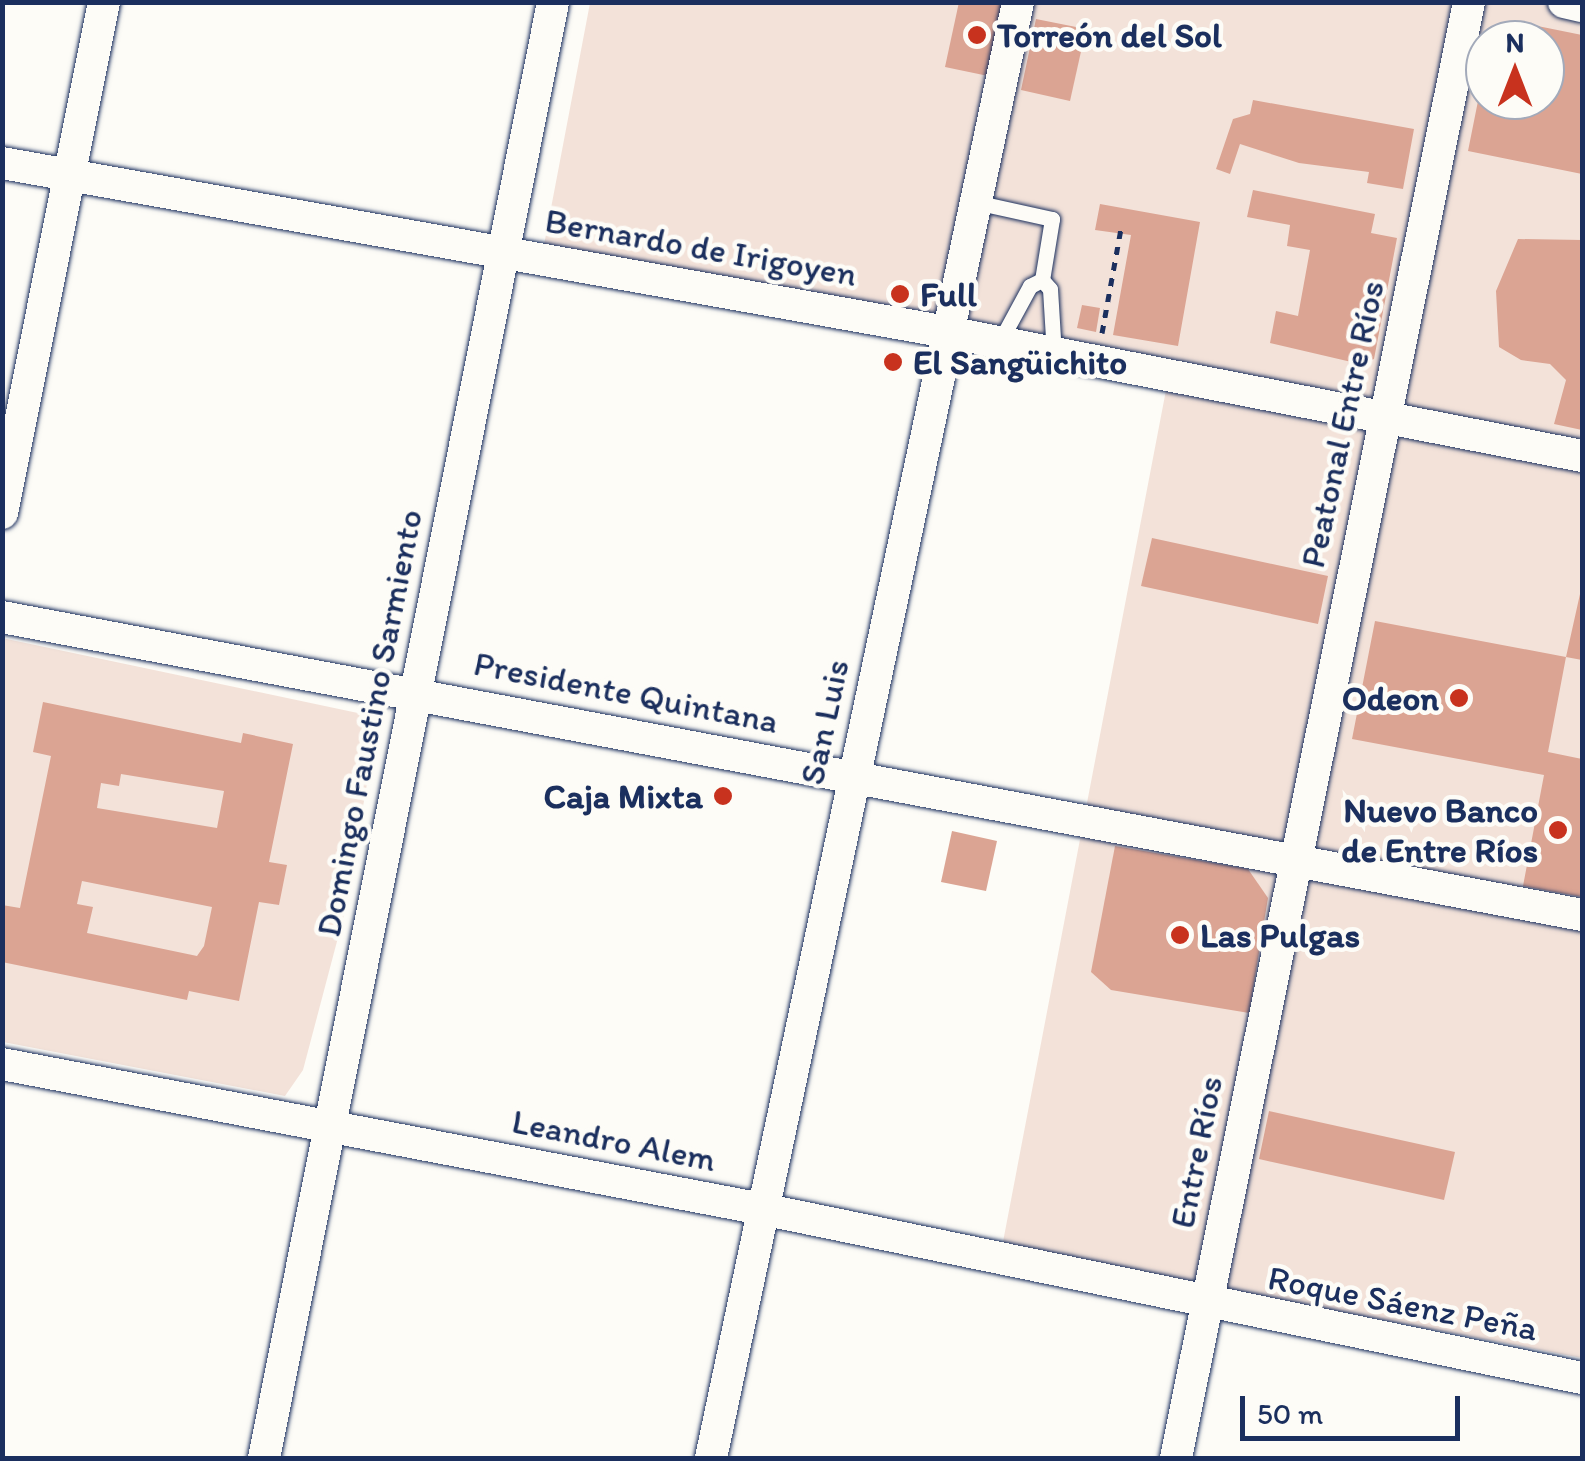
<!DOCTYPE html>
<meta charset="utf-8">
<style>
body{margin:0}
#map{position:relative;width:1585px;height:1461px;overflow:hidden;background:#fdfcf7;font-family:Itim,sans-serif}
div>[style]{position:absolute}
.built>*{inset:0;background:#f3e2d9}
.building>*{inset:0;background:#dba493}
.path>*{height:5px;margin-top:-2.5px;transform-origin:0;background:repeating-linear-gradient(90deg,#1b2f5e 0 8px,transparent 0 16px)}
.roads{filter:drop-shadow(0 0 2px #1b2f5e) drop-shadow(0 0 2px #1b2f5e)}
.lane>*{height:15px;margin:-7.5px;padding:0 7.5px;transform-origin:7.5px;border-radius:7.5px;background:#fdfcf7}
.street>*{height:32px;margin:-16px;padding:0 16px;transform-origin:16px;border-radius:16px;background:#fdfcf7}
.dots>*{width:28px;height:28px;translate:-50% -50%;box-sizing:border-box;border:5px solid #fdfcf7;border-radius:50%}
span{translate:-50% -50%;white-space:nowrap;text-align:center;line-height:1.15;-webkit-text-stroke:9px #fdfcf7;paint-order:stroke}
.poi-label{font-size:35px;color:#1b2f5e;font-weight:700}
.left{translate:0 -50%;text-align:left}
.right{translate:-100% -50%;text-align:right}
.street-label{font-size:35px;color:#1b2f5e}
.frame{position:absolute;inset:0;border:5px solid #1b2f5e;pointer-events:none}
.north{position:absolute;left:1465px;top:20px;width:100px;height:100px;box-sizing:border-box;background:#fdfcf7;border:2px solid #a3aaba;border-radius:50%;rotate:0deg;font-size:28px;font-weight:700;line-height:40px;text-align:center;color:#1b2f5e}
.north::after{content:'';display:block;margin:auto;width:35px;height:45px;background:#c8321e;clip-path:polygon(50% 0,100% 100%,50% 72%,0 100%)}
.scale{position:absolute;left:1240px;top:1396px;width:220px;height:45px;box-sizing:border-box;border:5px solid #1b2f5e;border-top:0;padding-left:12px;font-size:30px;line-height:35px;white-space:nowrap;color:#1b2f5e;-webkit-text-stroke:8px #fdfcf7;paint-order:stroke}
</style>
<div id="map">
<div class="built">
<div style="clip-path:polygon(evenodd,590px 3px,1582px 3px,1582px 1358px,1002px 1247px,1171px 364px,544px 245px,590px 3px,1485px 40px,1545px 40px,1545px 100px,1485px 100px,1485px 40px)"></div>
<div style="clip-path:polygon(2px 638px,372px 716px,375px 737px,345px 911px,303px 1070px,285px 1096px,3px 1042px)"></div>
</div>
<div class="building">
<div style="clip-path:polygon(959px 2px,1008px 2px,993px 77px,945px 67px)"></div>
<div style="clip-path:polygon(1036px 19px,1086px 29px,1070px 101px,1021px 90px)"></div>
<div style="clip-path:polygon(1513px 21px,1582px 35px,1582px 174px,1468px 151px,1483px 76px,1485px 100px,1545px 100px,1545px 40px,1490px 40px)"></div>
<div style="clip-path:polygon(1253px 100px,1414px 129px,1403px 189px,1367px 183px,1369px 172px,1299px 163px,1240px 144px,1230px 174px,1216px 169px,1233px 119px,1250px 114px)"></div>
<div style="clip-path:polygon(1253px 190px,1375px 214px,1371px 233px,1397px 238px,1374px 359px,1360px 364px,1270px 343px,1276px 311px,1298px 316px,1310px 250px,1287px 246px,1290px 225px,1247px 217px)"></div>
<div style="clip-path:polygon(1100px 204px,1200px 222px,1178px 346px,1113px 335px,1131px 235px,1095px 230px)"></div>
<div style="clip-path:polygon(1518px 239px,1582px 240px,1582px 430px,1554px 424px,1566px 380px,1550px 364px,1521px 360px,1499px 347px,1496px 291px)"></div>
<div style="clip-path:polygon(1082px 305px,1100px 308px,1096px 332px,1077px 328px)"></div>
<div style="clip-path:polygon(1152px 538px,1328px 576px,1318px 624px,1141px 586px)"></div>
<div style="clip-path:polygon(1582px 585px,1582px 660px,1566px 657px,1548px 752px,1582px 759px,1582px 897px,1523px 886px,1544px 775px,1352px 739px,1375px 621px,1566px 657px)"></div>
<div style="clip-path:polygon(evenodd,43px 702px,241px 743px,243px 733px,293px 744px,269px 862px,287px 865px,279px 905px,259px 902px,239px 1001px,189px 991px,187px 1000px,2px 962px,2px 905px,20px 908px,51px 756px,33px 752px,43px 702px,121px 774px,224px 791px,217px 828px,97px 808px,101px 783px,119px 786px,121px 774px,43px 702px,82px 881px,212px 907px,204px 946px,197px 956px,87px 933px,93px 907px,77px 904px,82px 881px)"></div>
<div style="clip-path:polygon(952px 831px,997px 841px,986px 891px,941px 882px)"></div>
<div style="clip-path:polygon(1115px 846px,1248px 869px,1268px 898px,1249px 1013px,1111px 990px,1091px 972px)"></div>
<div style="clip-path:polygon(1269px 1111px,1455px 1152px,1444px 1200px,1259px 1159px)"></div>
</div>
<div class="path">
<div style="left:1102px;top:333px;width:107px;rotate:-79.7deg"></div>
</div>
<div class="roads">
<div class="lane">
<div style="left:975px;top:202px;width:79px;rotate:12.4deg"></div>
<div style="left:1052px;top:219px;width:62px;rotate:99.3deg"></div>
<div style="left:999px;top:343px;width:65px;rotate:-61.5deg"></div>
<div style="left:1030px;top:286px;width:13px;rotate:-27deg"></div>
<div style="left:1042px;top:280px;width:12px;rotate:48deg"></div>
<div style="left:1050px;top:289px;width:66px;rotate:86.5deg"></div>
</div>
<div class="street">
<div style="left:1564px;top:2px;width:18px;rotate:13deg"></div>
<div style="left:2px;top:163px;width:960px;rotate:10.14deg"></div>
<div style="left:947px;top:332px;width:647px;rotate:11.05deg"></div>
<div style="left:2px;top:513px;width:521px;rotate:-78.71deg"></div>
<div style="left:2px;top:617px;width:1608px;rotate:10.68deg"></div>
<div style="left:2px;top:1064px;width:774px;rotate:10.8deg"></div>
<div style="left:762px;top:1209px;width:837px;rotate:11.65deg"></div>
<div style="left:264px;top:1458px;width:1484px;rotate:-78.77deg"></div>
<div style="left:711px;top:1458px;width:1488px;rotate:-78.09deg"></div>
<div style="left:1176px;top:1458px;width:1485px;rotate:-78.62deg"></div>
</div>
</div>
<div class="dots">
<div style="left:977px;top:35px;background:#c8321e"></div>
<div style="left:900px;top:294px;background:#c8321e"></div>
<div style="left:893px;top:362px;background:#c8321e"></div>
<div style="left:1459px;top:698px;background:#c8321e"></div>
<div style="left:723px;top:796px;background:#c8321e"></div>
<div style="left:1558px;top:830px;background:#c8321e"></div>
<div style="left:1180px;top:935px;background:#c8321e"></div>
</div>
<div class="poi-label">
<span class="left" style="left:997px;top:35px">Torreón del Sol</span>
<span class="left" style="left:920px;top:294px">Full</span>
<span class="left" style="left:913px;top:362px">El Sangüichito</span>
<span class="right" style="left:1439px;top:698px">Odeon</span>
<span class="right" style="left:703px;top:796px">Caja Mixta</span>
<span class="right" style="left:1538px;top:830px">Nuevo Banco<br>de Entre Ríos</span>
<span class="left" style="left:1200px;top:935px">Las Pulgas</span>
</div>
<div class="street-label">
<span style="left:701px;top:247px;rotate:10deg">Bernardo de Irigoyen</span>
<span style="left:1342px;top:424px;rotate:-78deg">Peatonal Entre Ríos</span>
<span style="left:626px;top:692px;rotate:11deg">Presidente Quintana</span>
<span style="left:824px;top:722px;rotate:-78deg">San Luis</span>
<span style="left:369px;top:723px;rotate:-79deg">Domingo Faustino Sarmiento</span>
<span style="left:614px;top:1140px;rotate:11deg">Leandro Alem</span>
<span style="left:1196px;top:1152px;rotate:-79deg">Entre Ríos</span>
<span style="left:1403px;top:1303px;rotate:11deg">Roque Sáenz Peña</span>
</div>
<div class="frame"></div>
<div class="north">N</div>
<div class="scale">50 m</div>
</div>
